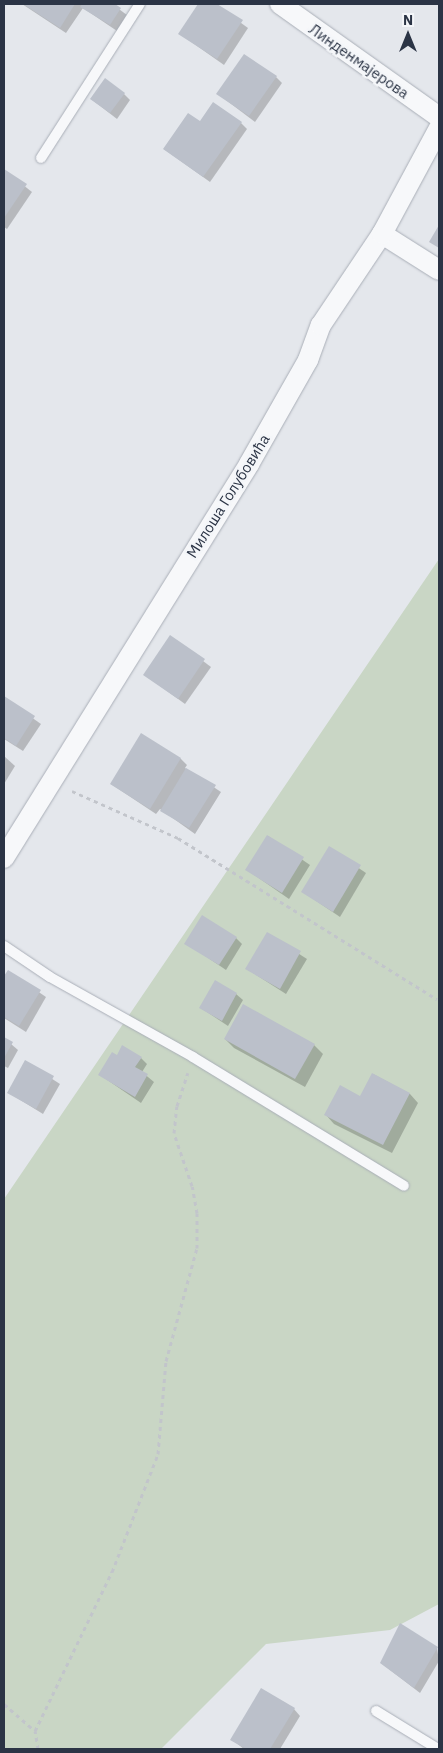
<!DOCTYPE html>
<meta charset="utf-8">
<style>
body{margin:0}
#map{position:relative;width:443px;height:1753px;overflow:hidden;background:#e4e7ec;font-family:"IBM Plex Sans",sans-serif}
div>[style]{position:absolute}
.green>*{inset:0;background:#c9d6c5}
.shadow>*{inset:0;background:#0003}
.building>*{inset:0;background:#bbc0ca}
.path>*{height:3px;margin-top:-1.5px;transform-origin:0;background:repeating-linear-gradient(90deg,#c2c5cb 0 4px,transparent 0 8px)}
.roads{filter:drop-shadow(0 0 1px #a9aeb7) drop-shadow(0 0 1px #a9aeb7)}
.lane>*{height:10px;margin:-5px;padding:0 5px;transform-origin:5px;border-radius:5px;background:#f7f8fa}
.street>*{height:20px;margin:-10px;padding:0 10px;transform-origin:10px;border-radius:10px;background:#f7f8fa}
span{translate:-50% -50%;white-space:nowrap;text-align:center;line-height:1.15;-webkit-text-stroke:5px #f4f6f9;paint-order:stroke}
.street-label{font-size:15px;color:#2b3445}
.frame{position:absolute;inset:0;border:5px solid #2b3445;pointer-events:none}
.north{position:absolute;left:383px;top:10px;width:50px;height:50px;-webkit-text-stroke:4px #f4f6f9;paint-order:stroke;rotate:0deg;font-size:14px;font-weight:700;line-height:20px;text-align:center;color:#2b3445}
.north::after{content:'';display:block;margin:auto;width:18px;height:22px;background:#2b3445;clip-path:polygon(50% 0,100% 100%,50% 72%,0 100%)}
</style>
<div id="map">
<div class="green">
<div style="clip-path:polygon(439px 559px,439px 1604px,390px 1630px,266px 1644px,161px 1749px,4px 1749px,4px 1199px)"></div>
</div>
<div class="shadow">
<div style="clip-path:polygon(22px 4px,112px 4px,127px 15px,117px 31px,83px 8px,66px 33px)"></div>
<div style="clip-path:polygon(199px 4px,215px 4px,248px 28px,224px 65px,180px 34px)"></div>
<div style="clip-path:polygon(276px 77px,282px 83px,255px 122px,218px 94px)"></div>
<div style="clip-path:polygon(124px 94px,130px 100px,117px 119px,91px 99px)"></div>
<div style="clip-path:polygon(201px 122px,241px 123px,247px 129px,210px 182px,164px 149px)"></div>
<div style="clip-path:polygon(4px 170px,32px 192px,7px 229px,4px 227px)"></div>
<div style="clip-path:polygon(171px 637px,211px 667px,185px 704px,145px 675px)"></div>
<div style="clip-path:polygon(4px 698px,41px 724px,23px 751px,4px 739px)"></div>
<div style="clip-path:polygon(142px 735px,181px 759px,187px 765px,185px 768px,221px 792px,195px 834px,160px 809px,156px 814px,111px 784px)"></div>
<div style="clip-path:polygon(4px 756px,15px 766px,4px 784px)"></div>
<div style="clip-path:polygon(268px 836px,310px 865px,289px 899px,247px 870px)"></div>
<div style="clip-path:polygon(329px 848px,366px 873px,340px 917px,303px 892px)"></div>
<div style="clip-path:polygon(268px 934px,307px 959px,286px 994px,247px 969px)"></div>
<div style="clip-path:polygon(236px 938px,242px 944px,226px 970px,186px 943px)"></div>
<div style="clip-path:polygon(8px 971px,46px 997px,26px 1032px,4px 1018px,4px 979px)"></div>
<div style="clip-path:polygon(236px 994px,243px 1000px,228px 1026px,201px 1008px)"></div>
<div style="clip-path:polygon(4px 1038px,18px 1050px,8px 1068px,4px 1066px)"></div>
<div style="clip-path:polygon(225px 1039px,314px 1045px,323px 1054px,305px 1087px,234px 1048px)"></div>
<div style="clip-path:polygon(117px 1056px,141px 1058px,147px 1064px,142px 1072px,154px 1082px,141px 1103px,100px 1075px)"></div>
<div style="clip-path:polygon(26px 1062px,60px 1084px,43px 1114px,9px 1093px)"></div>
<div style="clip-path:polygon(373px 1074px,410px 1094px,418px 1103px,392px 1153px,334px 1124px,326px 1115px,361px 1098px)"></div>
<div style="clip-path:polygon(437px 1648px,439px 1661px,420px 1693px,381px 1663px)"></div>
<div style="clip-path:polygon(294px 1709px,300px 1716px,280px 1749px,244px 1749px,231px 1739px)"></div>
</div>
<div class="building">
<div style="clip-path:polygon(23px 4px,75px 4px,60px 28px)"></div>
<div style="clip-path:polygon(82px 4px,115px 4px,121px 8px,110px 25px,80px 7px)"></div>
<div style="clip-path:polygon(198px 4px,217px 4px,243px 20px,217px 59px,178px 34px)"></div>
<div style="clip-path:polygon(244px 54px,277px 76px,249px 116px,216px 94px)"></div>
<div style="clip-path:polygon(105px 78px,125px 93px,110px 113px,90px 99px)"></div>
<div style="clip-path:polygon(213px 102px,242px 122px,203px 177px,163px 149px,188px 113px,200px 121px)"></div>
<div style="clip-path:polygon(4px 169px,27px 184px,4px 218px)"></div>
<div style="clip-path:polygon(439px 225px,439px 248px,429px 242px)"></div>
<div style="clip-path:polygon(170px 635px,205px 659px,178px 699px,143px 675px)"></div>
<div style="clip-path:polygon(4px 696px,35px 716px,16px 746px,4px 738px)"></div>
<div style="clip-path:polygon(141px 733px,181px 758px,150px 809px,110px 784px)"></div>
<div style="clip-path:polygon(186px 768px,216px 785px,189px 828px,160px 811px)"></div>
<div style="clip-path:polygon(267px 835px,304px 857px,282px 893px,245px 870px)"></div>
<div style="clip-path:polygon(329px 846px,361px 865px,333px 912px,301px 892px)"></div>
<div style="clip-path:polygon(202px 915px,237px 937px,219px 965px,184px 944px)"></div>
<div style="clip-path:polygon(267px 932px,301px 951px,280px 989px,245px 969px)"></div>
<div style="clip-path:polygon(8px 970px,41px 990px,19px 1026px,4px 1017px,4px 976px)"></div>
<div style="clip-path:polygon(215px 980px,237px 993px,222px 1021px,199px 1008px)"></div>
<div style="clip-path:polygon(243px 1004px,315px 1044px,295px 1079px,224px 1039px)"></div>
<div style="clip-path:polygon(4px 1037px,13px 1042px,4px 1058px)"></div>
<div style="clip-path:polygon(122px 1045px,142px 1057px,135px 1067px,148px 1074px,135px 1097px,98px 1075px,112px 1052px,117px 1055px)"></div>
<div style="clip-path:polygon(25px 1060px,54px 1076px,36px 1109px,7px 1093px)"></div>
<div style="clip-path:polygon(372px 1073px,410px 1093px,383px 1145px,324px 1115px,340px 1085px,360px 1096px)"></div>
<div style="clip-path:polygon(400px 1623px,438px 1647px,414px 1688px,380px 1663px)"></div>
<div style="clip-path:polygon(261px 1688px,295px 1708px,270px 1749px,246px 1749px,230px 1740px)"></div>
</div>
<div class="path">
<div style="left:72px;top:791px;width:116px;rotate:23.9deg"></div>
<div style="left:178px;top:838px;width:305px;rotate:31.9deg"></div>
<div style="left:4px;top:1704px;width:41px;rotate:41.1deg"></div>
<div style="left:38px;top:1749px;width:18px;rotate:-99deg"></div>
<div style="left:35px;top:1731px;width:177px;rotate:-64.2deg"></div>
<div style="left:112px;top:1572px;width:127px;rotate:-68.7deg"></div>
<div style="left:158px;top:1454px;width:93px;rotate:-85.1deg"></div>
<div style="left:166px;top:1361px;width:117px;rotate:-74.7deg"></div>
<div style="left:197px;top:1248px;width:35px;rotate:-90deg"></div>
<div style="left:197px;top:1213px;width:27px;rotate:-100deg"></div>
<div style="left:192px;top:1186px;width:56px;rotate:-108.8deg"></div>
<div style="left:174px;top:1133px;width:27px;rotate:-84deg"></div>
<div style="left:177px;top:1106px;width:35px;rotate:-72deg"></div>
</div>
<div class="roads">
<div class="lane">
<div style="left:41px;top:158px;width:183px;rotate:-57.3deg"></div>
<div style="left:4px;top:946px;width:55px;rotate:34deg"></div>
<div style="left:50px;top:977px;width:164px;rotate:29.2deg"></div>
<div style="left:193px;top:1057px;width:247px;rotate:31.4deg"></div>
<div style="left:376px;top:1711px;width:73px;rotate:31.5deg"></div>
</div>
<div class="street">
<div style="left:280px;top:4px;width:195px;rotate:35.4deg"></div>
<div style="left:382px;top:234px;width:67px;rotate:32.3deg"></div>
<div style="left:4px;top:858px;width:464px;rotate:-58.1deg"></div>
<div style="left:249px;top:464px;width:120px;rotate:-60.4deg"></div>
<div style="left:308px;top:360px;width:37px;rotate:-70deg"></div>
<div style="left:321px;top:325px;width:110px;rotate:-56.2deg"></div>
<div style="left:382px;top:234px;width:120px;rotate:-61.7deg"></div>
</div>
</div>
<div class="street-label">
<span style="left:359px;top:61px;rotate:35deg">Линденмајерова</span>
<span style="left:228px;top:496px;rotate:-58deg">Милоша Голубовића</span>
</div>
<div class="frame"></div>
<div class="north">N</div>
</div>
